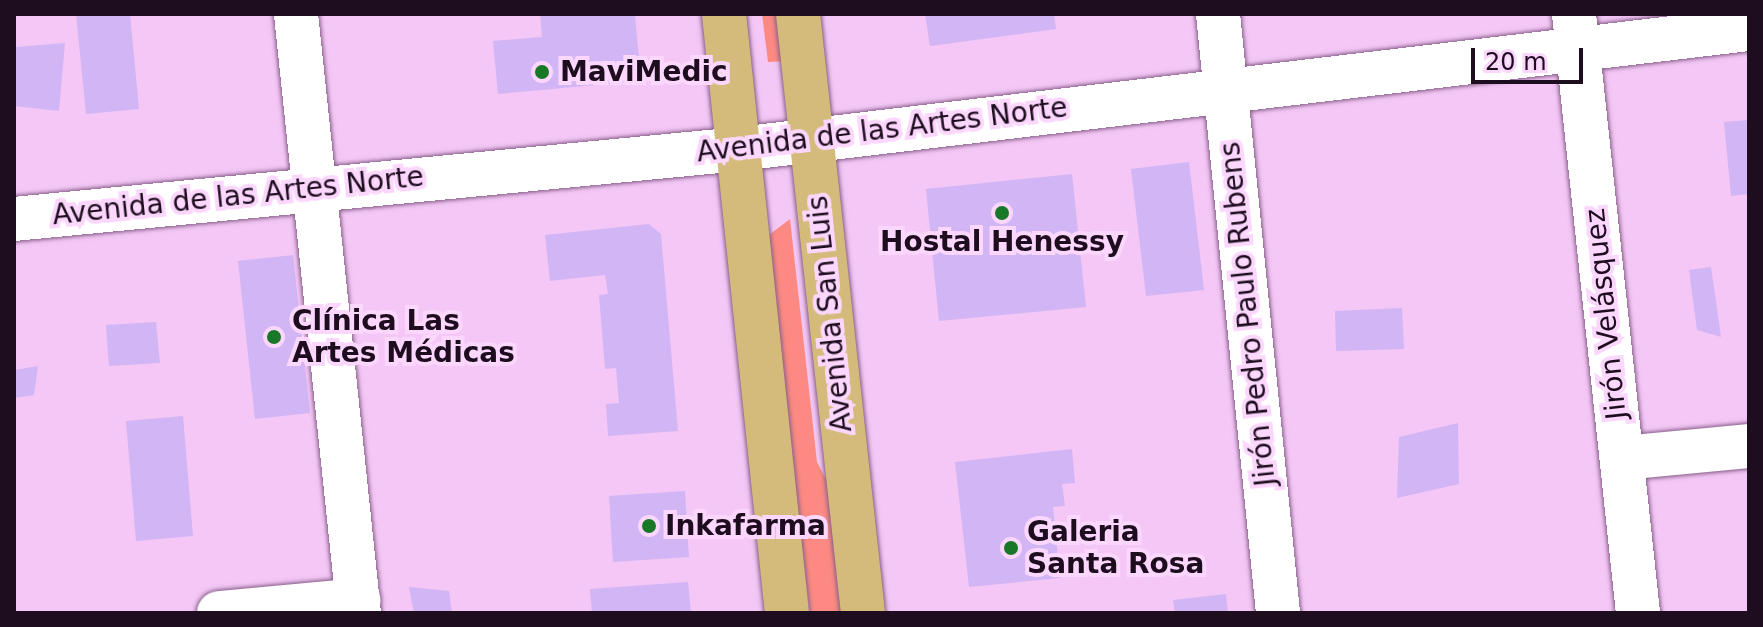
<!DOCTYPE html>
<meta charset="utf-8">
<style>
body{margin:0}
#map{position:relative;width:1763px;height:627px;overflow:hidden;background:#f4c7f6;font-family:"DejaVu Sans",sans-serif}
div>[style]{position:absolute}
.green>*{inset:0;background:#fc8a82}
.building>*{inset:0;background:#d2b5f4}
.roads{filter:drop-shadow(0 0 2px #885f89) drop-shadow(0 0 2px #885f89)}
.minor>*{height:44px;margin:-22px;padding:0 22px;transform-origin:22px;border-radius:22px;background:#fff}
.major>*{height:44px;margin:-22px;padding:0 22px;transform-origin:22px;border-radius:22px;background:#d4bb7b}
.dots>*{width:22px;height:22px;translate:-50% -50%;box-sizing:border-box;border:4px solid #fcd7fd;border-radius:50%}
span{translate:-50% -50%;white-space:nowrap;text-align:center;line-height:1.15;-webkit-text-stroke:8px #fcd7fd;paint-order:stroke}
.poi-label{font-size:28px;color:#1d0d1e;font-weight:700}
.left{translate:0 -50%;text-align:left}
.street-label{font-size:28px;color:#1d0d1e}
.frame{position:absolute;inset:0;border:16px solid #1d0d1e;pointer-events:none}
.scale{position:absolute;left:1471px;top:48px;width:112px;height:36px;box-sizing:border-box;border:4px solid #1d0d1e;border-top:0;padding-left:10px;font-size:24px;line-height:28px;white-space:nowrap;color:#1d0d1e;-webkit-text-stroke:6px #fcd7fd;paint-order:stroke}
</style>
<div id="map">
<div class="green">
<div style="clip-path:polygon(762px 14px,785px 14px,790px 61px,768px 62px)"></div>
<div style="clip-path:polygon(790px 219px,817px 462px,836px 498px,849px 613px,810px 613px,765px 238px)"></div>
</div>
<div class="building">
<div style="clip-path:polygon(76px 14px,130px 14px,139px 109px,86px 114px)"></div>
<div style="clip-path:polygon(540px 14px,635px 14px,641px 81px,498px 94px,493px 41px,542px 37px)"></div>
<div style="clip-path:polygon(925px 14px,1054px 14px,1056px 29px,930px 46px)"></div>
<div style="clip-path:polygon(65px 43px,59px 111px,14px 106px,16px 47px)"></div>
<div style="clip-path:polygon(1749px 120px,1749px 194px,1731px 196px,1724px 122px)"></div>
<div style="clip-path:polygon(1189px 162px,1204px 290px,1146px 296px,1131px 169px)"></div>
<div style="clip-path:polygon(1072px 174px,1086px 307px,939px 321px,926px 189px)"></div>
<div style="clip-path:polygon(649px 224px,661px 234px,678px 431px,608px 436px,606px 404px,619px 403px,616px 368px,605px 369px,599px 295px,608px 294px,605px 275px,550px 281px,545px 235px)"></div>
<div style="clip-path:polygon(293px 255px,310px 413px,255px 419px,238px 261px)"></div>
<div style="clip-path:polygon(1711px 267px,1721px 337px,1697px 330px,1689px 270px)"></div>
<div style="clip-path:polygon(1402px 308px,1404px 349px,1336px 351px,1335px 311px)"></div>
<div style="clip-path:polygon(156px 322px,160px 363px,109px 366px,106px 325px)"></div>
<div style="clip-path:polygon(38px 366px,34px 395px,14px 398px,14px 370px)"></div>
<div style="clip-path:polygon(183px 416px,193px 536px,136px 541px,126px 421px)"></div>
<div style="clip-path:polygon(1458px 423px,1459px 484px,1397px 498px,1399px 437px)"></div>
<div style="clip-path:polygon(1072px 449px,1075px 483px,1062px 484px,1065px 506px,1053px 507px,1060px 578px,969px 587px,955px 462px)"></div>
<div style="clip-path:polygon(685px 491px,689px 557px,613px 562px,609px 496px)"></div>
<div style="clip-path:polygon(688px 582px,691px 613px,592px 613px,590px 589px)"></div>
<div style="clip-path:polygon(409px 587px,449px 591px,452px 613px,414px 613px)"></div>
<div style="clip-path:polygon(1226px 594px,1228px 613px,1175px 613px,1173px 600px)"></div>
</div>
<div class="roads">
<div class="minor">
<div style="left:296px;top:14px;width:602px;rotate:84deg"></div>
<div style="left:1218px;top:14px;width:602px;rotate:84.28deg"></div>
<div style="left:1574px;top:14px;width:602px;rotate:83.9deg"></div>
<div style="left:14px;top:219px;width:728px;rotate:-5.51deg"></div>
<div style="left:739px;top:149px;width:1017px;rotate:-6.78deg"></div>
<div style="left:1622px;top:458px;width:128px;rotate:-5.4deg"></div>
<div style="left:219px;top:613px;width:140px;rotate:-5.3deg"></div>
</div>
<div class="major">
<div style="left:724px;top:14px;width:602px;rotate:84deg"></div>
<div style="left:798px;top:14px;width:603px;rotate:83.81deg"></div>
</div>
</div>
<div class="dots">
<div style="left:542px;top:72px;background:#197828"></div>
<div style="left:1002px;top:213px;background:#197828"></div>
<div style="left:274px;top:337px;background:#197828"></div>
<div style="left:649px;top:526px;background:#197828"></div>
<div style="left:1011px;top:548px;background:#197828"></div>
</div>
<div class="poi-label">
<span class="left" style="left:560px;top:72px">MaviMedic</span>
<span style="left:1002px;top:242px">Hostal Henessy</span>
<span class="left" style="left:292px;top:337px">Clínica Las<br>Artes Médicas</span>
<span class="left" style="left:665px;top:526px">Inkafarma</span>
<span class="left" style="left:1027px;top:548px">Galeria<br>Santa Rosa</span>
</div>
<div class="street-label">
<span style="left:882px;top:130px;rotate:-7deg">Avenida de las Artes Norte</span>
<span style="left:238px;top:196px;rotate:-6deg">Avenida de las Artes Norte</span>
<span style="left:830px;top:314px;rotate:-96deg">Avenida San Luis</span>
<span style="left:1248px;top:314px;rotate:-96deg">Jirón Pedro Paulo Rubens</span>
<span style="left:1606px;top:314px;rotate:-96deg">Jirón Velásquez</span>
</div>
<div class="frame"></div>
<div class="scale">20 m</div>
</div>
